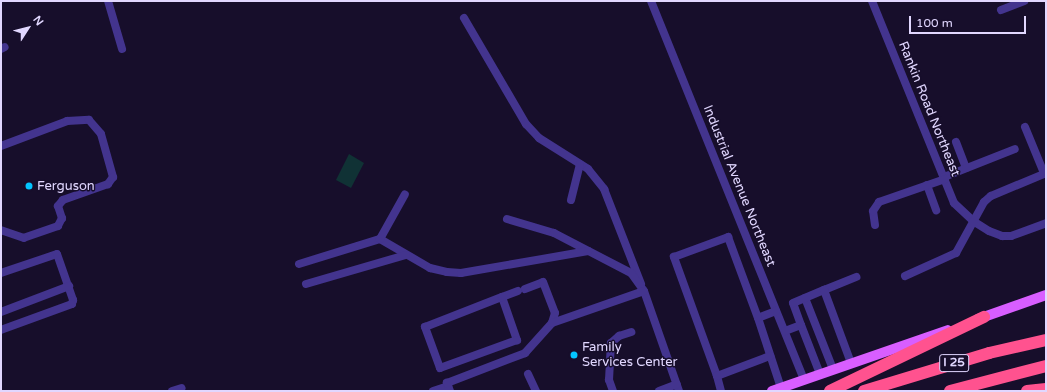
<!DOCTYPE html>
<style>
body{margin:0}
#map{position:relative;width:1047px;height:392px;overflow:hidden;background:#170e2b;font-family:"Varela Round",sans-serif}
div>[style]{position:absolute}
.green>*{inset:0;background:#103235}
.minor>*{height:8px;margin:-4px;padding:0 4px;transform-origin:4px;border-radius:4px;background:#43348e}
.major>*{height:10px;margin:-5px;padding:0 5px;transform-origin:5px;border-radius:5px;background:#d85eff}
.highway>*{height:12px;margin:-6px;padding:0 6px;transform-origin:6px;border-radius:6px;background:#ff528f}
.dots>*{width:11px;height:11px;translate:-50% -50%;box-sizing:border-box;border:2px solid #170e2b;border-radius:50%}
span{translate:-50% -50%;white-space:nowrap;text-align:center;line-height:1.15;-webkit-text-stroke:3px #170e2b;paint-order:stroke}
.shield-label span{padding:1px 3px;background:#170e2b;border:1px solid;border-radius:3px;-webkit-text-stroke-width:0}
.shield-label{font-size:12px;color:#e1d7ff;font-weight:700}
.street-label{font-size:13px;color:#e1d7ff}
.poi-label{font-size:13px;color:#e1d7ff}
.left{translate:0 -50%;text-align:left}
.frame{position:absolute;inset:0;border:2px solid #e1d7ff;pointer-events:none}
.north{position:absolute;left:8px;top:8px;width:40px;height:40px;-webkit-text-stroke:3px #170e2b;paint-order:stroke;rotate:54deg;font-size:11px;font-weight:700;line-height:16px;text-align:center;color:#e1d7ff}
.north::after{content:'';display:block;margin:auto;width:14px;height:18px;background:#e1d7ff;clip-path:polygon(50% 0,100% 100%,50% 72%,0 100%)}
.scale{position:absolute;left:909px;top:16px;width:117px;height:18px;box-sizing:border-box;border:2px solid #e1d7ff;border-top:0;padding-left:5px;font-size:12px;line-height:14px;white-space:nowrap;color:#e1d7ff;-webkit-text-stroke:3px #170e2b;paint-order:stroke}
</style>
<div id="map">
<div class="green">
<div style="clip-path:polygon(349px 154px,364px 163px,351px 188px,336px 180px)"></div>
</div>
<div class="minor">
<div style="left:108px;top:1px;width:50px;rotate:73.7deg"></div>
<div style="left:651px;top:1px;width:408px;rotate:68deg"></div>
<div style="left:872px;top:1px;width:218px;rotate:67.9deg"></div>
<div style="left:954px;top:203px;width:26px;rotate:43deg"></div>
<div style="left:973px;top:221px;width:19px;rotate:32deg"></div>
<div style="left:989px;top:231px;width:14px;rotate:21deg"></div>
<div style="left:1002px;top:236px;width:9px"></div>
<div style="left:1011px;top:236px;width:37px;rotate:-20deg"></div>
<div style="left:1001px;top:10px;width:25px;rotate:-21deg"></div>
<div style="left:464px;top:18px;width:123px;rotate:59.7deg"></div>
<div style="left:526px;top:124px;width:19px;rotate:47deg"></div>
<div style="left:539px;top:138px;width:58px;rotate:32.3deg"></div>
<div style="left:588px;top:169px;width:26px;rotate:51deg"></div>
<div style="left:604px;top:189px;width:102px;rotate:68.7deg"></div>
<div style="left:1px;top:49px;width:4px;rotate:-27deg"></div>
<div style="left:1025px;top:127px;width:50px;rotate:67.6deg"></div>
<div style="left:956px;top:142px;width:28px;rotate:69deg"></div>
<div style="left:1px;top:146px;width:71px;rotate:-20.7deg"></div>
<div style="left:67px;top:121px;width:22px;rotate:-3deg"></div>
<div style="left:89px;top:120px;width:18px;rotate:49deg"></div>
<div style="left:101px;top:134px;width:45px;rotate:74.4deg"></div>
<div style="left:113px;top:177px;width:9px;rotate:126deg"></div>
<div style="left:108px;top:184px;width:48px;rotate:160.4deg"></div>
<div style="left:63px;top:200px;width:8px;rotate:130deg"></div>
<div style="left:58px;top:206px;width:13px;rotate:72deg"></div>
<div style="left:62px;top:218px;width:9px;rotate:117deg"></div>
<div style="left:58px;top:226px;width:36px;rotate:161deg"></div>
<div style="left:24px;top:238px;width:24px;rotate:-161deg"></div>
<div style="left:944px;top:177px;width:76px;rotate:-21.5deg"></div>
<div style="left:927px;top:185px;width:27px;rotate:70deg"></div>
<div style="left:571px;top:200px;width:37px;rotate:-76deg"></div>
<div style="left:507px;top:219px;width:49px;rotate:16.6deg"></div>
<div style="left:554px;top:233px;width:87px;rotate:27.5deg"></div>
<div style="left:631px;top:273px;width:22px;rotate:54deg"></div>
<div style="left:644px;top:291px;width:106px;rotate:70.7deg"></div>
<div style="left:875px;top:225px;width:14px;rotate:-98deg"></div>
<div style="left:873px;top:211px;width:11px;rotate:-56deg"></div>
<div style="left:879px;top:202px;width:70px;rotate:-19.2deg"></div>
<div style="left:380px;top:239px;width:58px;rotate:30.1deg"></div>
<div style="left:430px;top:268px;width:17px;rotate:13deg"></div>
<div style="left:447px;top:272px;width:14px;rotate:4deg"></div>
<div style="left:461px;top:273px;width:129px;rotate:-9.8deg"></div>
<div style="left:299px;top:264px;width:85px;rotate:-17.2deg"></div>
<div style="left:380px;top:239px;width:51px;rotate:-60.9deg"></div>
<div style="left:1px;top:273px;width:59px;rotate:-18.7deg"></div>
<div style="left:57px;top:254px;width:49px;rotate:70.8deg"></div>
<div style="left:73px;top:300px;width:4px;rotate:104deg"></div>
<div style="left:72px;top:304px;width:76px;rotate:159.9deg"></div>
<div style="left:905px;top:276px;width:56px;rotate:-24.3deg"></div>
<div style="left:956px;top:253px;width:58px;rotate:-61.2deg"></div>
<div style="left:984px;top:202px;width:9px;rotate:-41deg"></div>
<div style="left:991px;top:196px;width:60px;rotate:-22.7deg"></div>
<div style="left:306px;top:284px;width:104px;rotate:-16.2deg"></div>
<div style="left:525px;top:289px;width:19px;rotate:-21deg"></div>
<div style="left:543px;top:282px;width:33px;rotate:69deg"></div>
<div style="left:555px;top:313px;width:10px;rotate:107deg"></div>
<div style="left:824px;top:290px;width:35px;rotate:-22deg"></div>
<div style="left:502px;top:297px;width:46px;rotate:70.8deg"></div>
<div style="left:517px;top:340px;width:82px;rotate:160deg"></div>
<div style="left:440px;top:368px;width:44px;rotate:-110.1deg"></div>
<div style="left:425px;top:327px;width:83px;rotate:-21.3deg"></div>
<div style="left:502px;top:297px;width:17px;rotate:-21deg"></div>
<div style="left:805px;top:298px;width:76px;rotate:68.5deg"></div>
<div style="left:776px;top:311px;width:19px;rotate:159deg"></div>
<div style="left:758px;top:318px;width:74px;rotate:71.8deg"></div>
<div style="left:1px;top:312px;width:73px;rotate:-20.9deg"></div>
<div style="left:801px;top:325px;width:53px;rotate:68.8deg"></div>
<div style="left:785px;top:331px;width:17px;rotate:-21deg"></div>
<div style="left:801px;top:325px;width:23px;rotate:-110deg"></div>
<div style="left:793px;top:303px;width:34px;rotate:-23deg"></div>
<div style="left:824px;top:290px;width:78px;rotate:69.7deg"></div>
<div style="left:528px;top:374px;width:19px;rotate:65deg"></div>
<div style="left:717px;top:376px;width:127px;rotate:-109.9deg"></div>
<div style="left:674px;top:257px;width:58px;rotate:-20.3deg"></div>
<div style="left:728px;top:237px;width:86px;rotate:69.7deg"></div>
<div style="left:172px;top:391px;width:10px;rotate:-17deg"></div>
<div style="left:433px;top:391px;width:16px;rotate:-18deg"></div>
<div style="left:450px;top:391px;width:9px;rotate:-111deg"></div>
<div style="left:447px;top:383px;width:84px;rotate:-21deg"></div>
<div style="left:525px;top:353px;width:40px;rotate:-48deg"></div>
<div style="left:552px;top:323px;width:97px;rotate:-19.2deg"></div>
<div style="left:613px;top:391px;width:12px;rotate:-110deg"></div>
<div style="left:609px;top:380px;width:37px;rotate:-87deg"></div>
<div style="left:611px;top:343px;width:11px;rotate:-41deg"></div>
<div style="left:619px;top:336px;width:13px;rotate:-18deg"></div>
<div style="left:659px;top:391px;width:19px;rotate:-21deg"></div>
<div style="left:721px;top:391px;width:16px;rotate:-105deg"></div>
<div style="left:717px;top:376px;width:57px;rotate:-20.7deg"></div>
</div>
<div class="major">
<div style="left:978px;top:319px;width:72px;rotate:-19.4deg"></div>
<div style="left:772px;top:391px;width:186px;rotate:-19.1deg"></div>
</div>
<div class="highway">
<div style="left:830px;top:391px;width:171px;rotate:-25.7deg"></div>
<div style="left:864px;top:391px;width:131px;rotate:-16.9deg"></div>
<div style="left:989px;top:353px;width:58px;rotate:-12.8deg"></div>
<div style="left:950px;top:391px;width:99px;rotate:-14.6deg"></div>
<div style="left:1027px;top:391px;width:19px;rotate:-6deg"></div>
</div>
<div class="dots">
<div style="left:29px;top:186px;background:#03c5ff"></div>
<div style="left:574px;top:355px;background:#03c5ff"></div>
</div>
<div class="shield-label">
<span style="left:954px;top:363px">I 25</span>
</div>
<div class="street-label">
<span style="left:929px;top:109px;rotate:68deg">Rankin Road Northeast</span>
<span style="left:739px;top:186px;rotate:68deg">Industrial Avenue Northeast</span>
</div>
<div class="poi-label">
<span class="left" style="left:37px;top:186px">Ferguson</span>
<span class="left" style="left:582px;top:355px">Family<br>Services Center</span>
</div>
<div class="frame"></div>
<div class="north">N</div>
<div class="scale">100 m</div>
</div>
